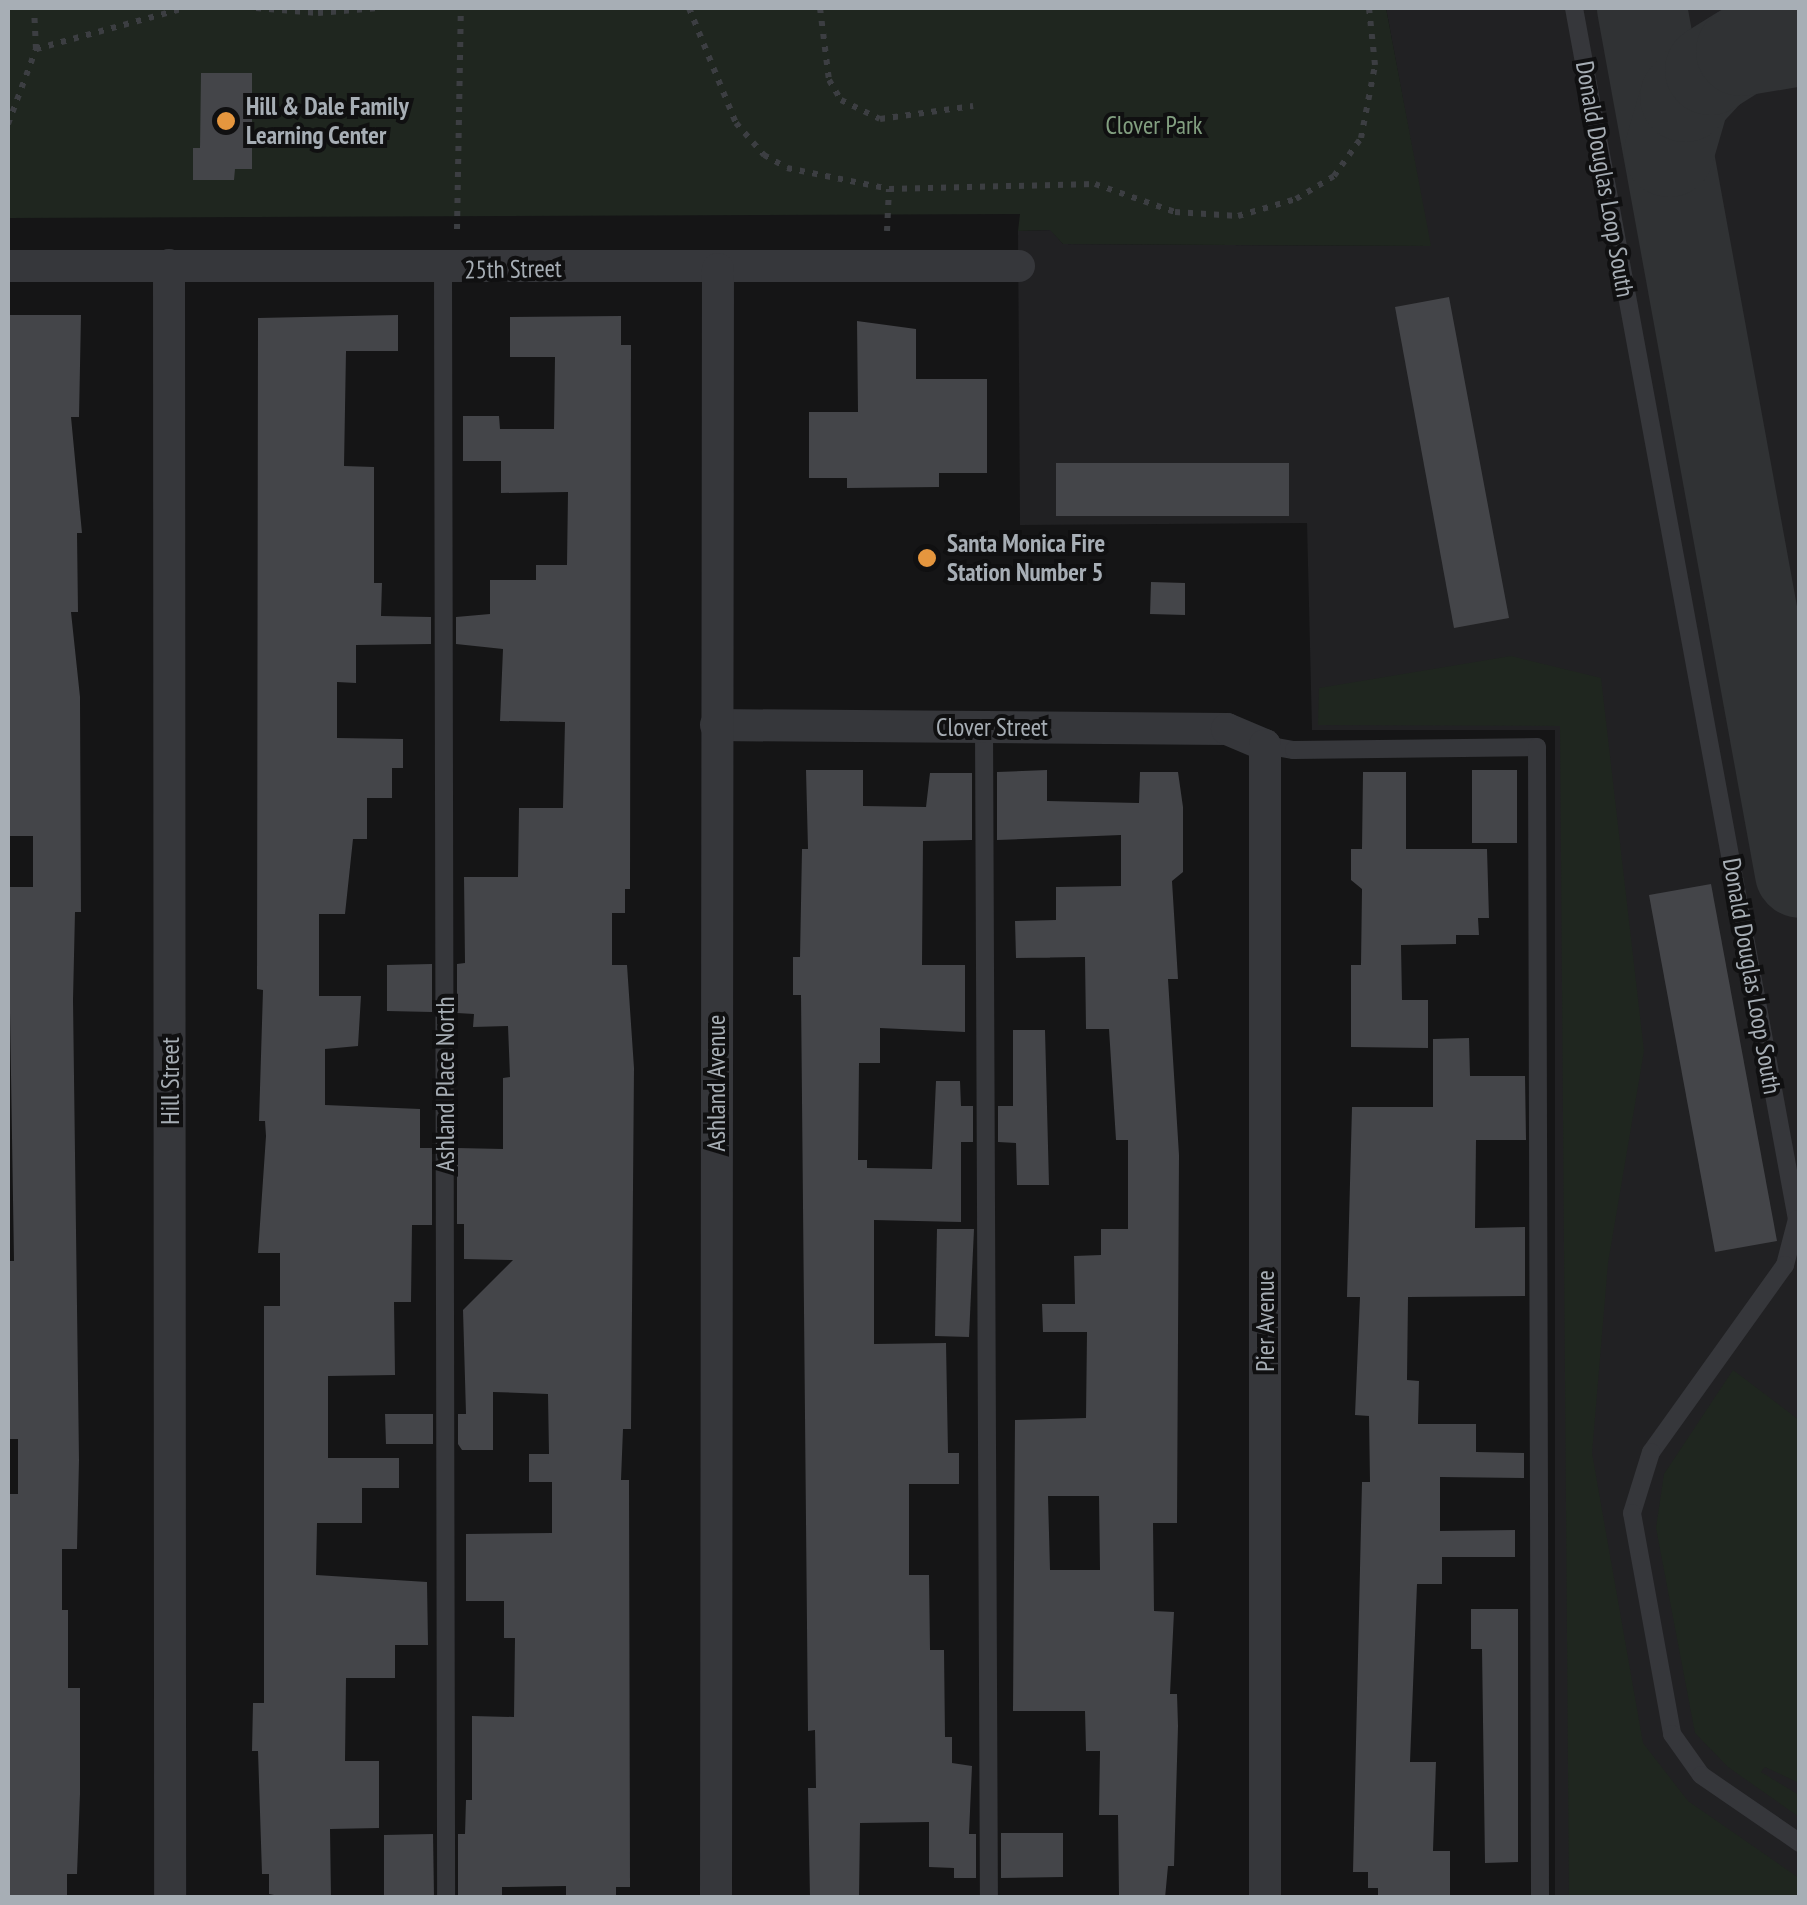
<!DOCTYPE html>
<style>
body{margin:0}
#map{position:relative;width:1807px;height:1905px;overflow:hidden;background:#151516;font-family:"PT Sans Narrow",sans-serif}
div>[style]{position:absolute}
.built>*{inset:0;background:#212123}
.green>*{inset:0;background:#1f261f}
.taxiway>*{height:90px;margin:-45px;padding:0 45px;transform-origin:45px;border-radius:45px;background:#303234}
.building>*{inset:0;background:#444549}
.path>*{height:6px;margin-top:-3px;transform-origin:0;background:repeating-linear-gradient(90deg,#3c3e42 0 5px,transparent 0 13px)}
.lane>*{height:18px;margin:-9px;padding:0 9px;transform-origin:9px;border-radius:9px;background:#36373b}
.street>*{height:32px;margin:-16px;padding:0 16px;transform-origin:16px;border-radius:16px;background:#36373b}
.dots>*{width:28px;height:28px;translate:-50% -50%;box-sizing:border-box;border:5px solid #101011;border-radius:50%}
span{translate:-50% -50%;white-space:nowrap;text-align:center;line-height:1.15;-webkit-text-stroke:8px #101011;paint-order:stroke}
.poi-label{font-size:25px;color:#a7aeb5;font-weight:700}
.left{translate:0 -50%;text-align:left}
.park-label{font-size:25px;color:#829f80}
.street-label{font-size:25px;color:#a7aeb5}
.frame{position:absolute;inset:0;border:10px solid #a7aeb5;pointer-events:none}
</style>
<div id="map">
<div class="built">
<div style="clip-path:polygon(1386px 8px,1799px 8px,1799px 1897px,1555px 1897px,1555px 730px,1312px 730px,1307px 523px,1020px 525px,1018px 231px,1051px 230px,1063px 244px,1430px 246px)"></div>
</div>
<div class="green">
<div style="clip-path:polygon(8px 8px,1386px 8px,1431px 246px,1063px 244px,1050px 230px,1018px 231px,1020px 214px,8px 218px)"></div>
<div style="clip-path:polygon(1511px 656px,1601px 678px,1644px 1051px,1608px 1263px,1592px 1453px,1643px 1743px,1688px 1801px,1799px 1878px,1799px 1897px,1569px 1897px,1560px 726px,1318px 725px,1319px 688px)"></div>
<div style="clip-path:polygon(1733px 1370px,1799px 1420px,1799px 1783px,1765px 1767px,1761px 1772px,1799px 1795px,1799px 1817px,1728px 1767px,1695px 1733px,1656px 1528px,1664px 1474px)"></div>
</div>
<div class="taxiway">
<div style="left:1642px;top:8px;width:879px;rotate:79.65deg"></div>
<div style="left:1669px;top:152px;width:57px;rotate:-73.8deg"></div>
<div style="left:1685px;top:97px;width:37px;rotate:-47deg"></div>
<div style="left:1710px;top:70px;width:36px;rotate:-32deg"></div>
<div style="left:1741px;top:51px;width:60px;rotate:-9.6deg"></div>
</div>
<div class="building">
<div style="clip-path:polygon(201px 73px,252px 73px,252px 169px,235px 169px,234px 180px,193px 180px,193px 148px,200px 148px)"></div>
<div style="clip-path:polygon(1449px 297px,1509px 618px,1454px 628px,1395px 307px)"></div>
<div style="clip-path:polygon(8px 315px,81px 315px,79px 417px,71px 417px,82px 533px,77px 533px,78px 612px,71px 612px,80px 697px,81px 912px,75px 912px,73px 1000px,79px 1460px,77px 1549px,62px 1549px,62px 1610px,68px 1610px,68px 1688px,80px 1688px,80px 1794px,77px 1874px,67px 1874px,67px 1898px,8px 1898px,8px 1494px,18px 1494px,18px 1439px,8px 1439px,8px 1261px,14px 1261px,8px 887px,33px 887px,33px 836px,8px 836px)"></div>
<div style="clip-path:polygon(398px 315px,398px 351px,346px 351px,344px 466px,374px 467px,374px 583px,382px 583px,381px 616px,431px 617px,431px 644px,356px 645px,356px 683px,337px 682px,337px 738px,403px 739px,403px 768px,392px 768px,392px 798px,367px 798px,367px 839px,353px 839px,345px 914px,319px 914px,319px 996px,361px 996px,358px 1046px,325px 1049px,325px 1105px,420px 1109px,420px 1148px,432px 1148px,432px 1225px,412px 1225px,411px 1302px,394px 1302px,395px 1375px,328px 1376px,328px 1458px,399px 1458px,399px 1488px,362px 1488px,362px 1523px,317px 1523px,316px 1575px,427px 1582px,428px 1645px,395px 1645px,395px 1678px,346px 1678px,345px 1761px,379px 1761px,379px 1828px,330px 1829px,331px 1898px,290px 1898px,269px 1894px,269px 1874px,262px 1874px,258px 1751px,252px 1751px,253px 1703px,264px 1703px,264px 1306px,280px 1306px,280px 1253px,258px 1253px,266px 1136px,265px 1121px,259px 1121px,263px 990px,257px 989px,258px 318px)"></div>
<div style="clip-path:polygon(621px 316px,621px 345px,631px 345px,630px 889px,625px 889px,625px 913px,612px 913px,612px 965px,627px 965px,634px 1068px,631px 1429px,623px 1429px,621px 1480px,629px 1480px,630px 1887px,616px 1887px,616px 1898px,566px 1898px,566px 1886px,502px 1887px,502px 1898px,458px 1898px,458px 1834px,465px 1834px,466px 1800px,472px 1800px,472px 1716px,514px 1717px,515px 1638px,504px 1638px,504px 1601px,466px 1601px,466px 1534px,552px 1533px,552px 1482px,529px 1482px,529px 1454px,549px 1454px,548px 1394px,493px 1392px,493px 1450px,462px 1450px,458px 1444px,458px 1414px,466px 1414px,463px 1310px,513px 1260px,464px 1259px,464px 1224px,457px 1224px,457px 1148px,503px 1149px,503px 1078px,510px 1077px,508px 1026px,473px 1027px,474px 1014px,457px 1013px,457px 964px,465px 963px,464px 877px,518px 877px,519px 808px,563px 808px,565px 722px,500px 721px,503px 649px,456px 644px,456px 617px,490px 614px,490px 580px,536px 580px,536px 565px,567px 565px,568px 492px,501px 493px,501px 461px,463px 461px,463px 416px,499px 416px,500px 429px,554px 429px,555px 357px,510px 357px,510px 317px)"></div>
<div style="clip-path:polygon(857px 321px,916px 329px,916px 379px,987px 379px,987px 473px,939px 473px,939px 487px,847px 488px,847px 478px,809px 478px,809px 412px,858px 412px)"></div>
<div style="clip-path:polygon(1056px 463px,1289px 463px,1289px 516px,1056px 516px)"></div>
<div style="clip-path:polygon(1151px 582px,1185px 583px,1185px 615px,1150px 614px)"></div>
<div style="clip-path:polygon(806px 770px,863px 770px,863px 806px,926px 807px,930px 773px,972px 773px,972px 840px,923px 841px,922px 965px,965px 965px,965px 1032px,880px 1028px,880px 1063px,859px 1063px,858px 1160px,867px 1160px,867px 1168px,932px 1169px,936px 1081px,960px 1081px,961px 1106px,973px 1106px,973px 1142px,961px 1142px,961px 1222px,874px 1220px,874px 1344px,946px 1343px,948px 1453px,959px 1453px,959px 1484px,909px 1484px,909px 1575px,929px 1575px,930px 1650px,944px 1650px,945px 1737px,952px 1737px,952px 1763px,972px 1766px,969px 1834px,976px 1834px,976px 1878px,954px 1878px,954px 1868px,929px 1867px,929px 1822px,860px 1823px,859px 1898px,810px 1898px,808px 1788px,816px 1788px,815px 1730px,808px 1731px,801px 995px,793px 995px,793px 957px,800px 957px,802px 849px,808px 849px)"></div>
<div style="clip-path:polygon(evenodd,1047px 770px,1047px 801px,1139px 803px,1140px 772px,1178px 772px,1183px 807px,1183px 872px,1172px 881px,1178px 979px,1168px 979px,1179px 1155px,1177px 1523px,1153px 1523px,1154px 1611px,1174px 1612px,1170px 1694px,1177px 1694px,1178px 1726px,1174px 1866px,1168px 1866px,1165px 1898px,1119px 1898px,1118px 1815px,1099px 1815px,1100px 1751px,1086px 1751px,1085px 1711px,1013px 1711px,1015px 1420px,1086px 1418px,1087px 1332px,1043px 1332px,1042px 1304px,1075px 1304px,1074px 1256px,1101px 1255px,1101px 1229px,1128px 1229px,1128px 1140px,1116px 1140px,1109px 1029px,1086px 1029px,1085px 957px,1016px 958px,1015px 921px,1056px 920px,1056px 887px,1121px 886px,1121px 835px,997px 840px,997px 772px,1047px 770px,1048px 1496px,1099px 1496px,1100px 1570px,1050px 1570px,1048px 1496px)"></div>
<div style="clip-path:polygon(1472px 770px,1517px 770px,1517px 843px,1472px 843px)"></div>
<div style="clip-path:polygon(1363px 772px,1406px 772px,1406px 849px,1487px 849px,1489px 918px,1478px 918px,1479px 935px,1456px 935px,1456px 944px,1401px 945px,1402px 1000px,1428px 1000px,1428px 1048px,1351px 1047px,1351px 965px,1361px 965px,1362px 889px,1351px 880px,1351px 849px,1362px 849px)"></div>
<div style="clip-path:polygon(1711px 884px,1777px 1241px,1715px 1252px,1649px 895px)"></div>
<div style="clip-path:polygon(432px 964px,432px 1012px,387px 1011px,387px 965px)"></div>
<div style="clip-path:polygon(1013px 1030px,1045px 1030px,1049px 1185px,1017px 1185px,1016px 1143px,998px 1142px,998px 1106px,1013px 1106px)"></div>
<div style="clip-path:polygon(1469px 1038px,1470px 1076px,1525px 1076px,1526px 1140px,1476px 1140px,1475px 1228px,1525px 1227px,1525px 1296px,1408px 1297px,1407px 1380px,1419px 1381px,1418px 1424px,1476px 1424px,1476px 1452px,1524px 1453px,1524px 1478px,1440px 1477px,1440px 1531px,1515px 1530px,1515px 1557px,1442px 1557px,1442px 1584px,1417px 1584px,1410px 1762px,1436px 1762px,1433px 1851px,1450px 1851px,1450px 1898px,1378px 1898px,1378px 1888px,1368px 1888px,1368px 1872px,1353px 1872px,1362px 1482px,1370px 1482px,1369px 1416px,1355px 1415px,1360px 1297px,1347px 1297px,1352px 1107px,1433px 1107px,1433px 1039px)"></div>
<div style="clip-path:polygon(937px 1229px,974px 1229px,969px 1337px,935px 1336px)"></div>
<div style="clip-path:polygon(385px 1414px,433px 1414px,433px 1444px,386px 1444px)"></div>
<div style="clip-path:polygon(1471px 1609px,1518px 1609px,1518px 1862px,1485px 1863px,1482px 1649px,1471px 1649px)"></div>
<div style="clip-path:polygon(1001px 1833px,1063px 1833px,1063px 1877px,1001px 1878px)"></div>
<div style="clip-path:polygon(433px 1834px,434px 1898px,384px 1898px,384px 1835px)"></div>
</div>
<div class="path">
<div style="left:256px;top:8px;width:62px;rotate:4.6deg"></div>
<div style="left:318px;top:13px;width:60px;rotate:-4.8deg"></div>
<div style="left:689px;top:8px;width:124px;rotate:67.8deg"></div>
<div style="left:736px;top:123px;width:43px;rotate:48.8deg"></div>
<div style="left:764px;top:155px;width:26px;rotate:29deg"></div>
<div style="left:787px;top:168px;width:104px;rotate:11.6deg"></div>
<div style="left:889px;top:189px;width:206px;rotate:-1.4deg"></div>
<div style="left:1095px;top:184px;width:85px;rotate:19.3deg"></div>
<div style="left:1175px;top:212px;width:63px;rotate:3.6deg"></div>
<div style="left:1238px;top:216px;width:60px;rotate:-16.3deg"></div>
<div style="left:1296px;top:199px;width:44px;rotate:-31.2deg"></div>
<div style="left:1334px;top:176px;width:47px;rotate:-54.6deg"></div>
<div style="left:1361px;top:138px;width:74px;rotate:-79.1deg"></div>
<div style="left:1375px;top:65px;width:57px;rotate:-96deg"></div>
<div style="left:820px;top:8px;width:73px;rotate:82.9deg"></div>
<div style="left:829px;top:80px;width:23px;rotate:59deg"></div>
<div style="left:841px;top:100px;width:43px;rotate:26deg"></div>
<div style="left:880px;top:119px;width:94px;rotate:-8deg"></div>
<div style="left:36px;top:49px;width:155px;rotate:-15.4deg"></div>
<div style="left:8px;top:124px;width:80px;rotate:-69.5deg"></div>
<div style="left:36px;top:49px;width:41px;rotate:-92.8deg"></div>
<div style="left:457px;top:229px;width:221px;rotate:-89deg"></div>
<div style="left:887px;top:231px;width:42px;rotate:-87.3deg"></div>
</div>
<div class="lane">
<div style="left:1574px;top:8px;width:1231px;rotate:79.57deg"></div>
<div style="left:1797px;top:1219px;width:48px;rotate:104.6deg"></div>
<div style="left:1785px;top:1265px;width:230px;rotate:125.6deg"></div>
<div style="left:1651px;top:1452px;width:64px;rotate:107.3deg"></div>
<div style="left:1632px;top:1513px;width:225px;rotate:79.7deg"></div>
<div style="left:1672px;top:1734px;width:50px;rotate:54.7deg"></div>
<div style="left:1701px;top:1775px;width:120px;rotate:34.5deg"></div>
<div style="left:443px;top:270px;width:1628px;rotate:89.89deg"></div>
<div style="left:984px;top:727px;width:1171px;rotate:89.76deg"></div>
<div style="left:1265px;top:745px;width:29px;rotate:10deg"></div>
<div style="left:1294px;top:750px;width:243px;rotate:-0.7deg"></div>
<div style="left:1537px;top:747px;width:1151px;rotate:89.85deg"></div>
</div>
<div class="street">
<div style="left:169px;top:265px;width:1633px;rotate:89.96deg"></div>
<div style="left:8px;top:266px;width:1011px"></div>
<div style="left:716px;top:725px;width:511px;rotate:0.45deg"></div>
<div style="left:1227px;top:729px;width:41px;rotate:22.8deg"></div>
<div style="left:1265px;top:745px;width:1153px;rotate:90deg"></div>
<div style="left:716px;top:1898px;width:1629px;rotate:-89.93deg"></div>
</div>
<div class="dots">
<div style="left:226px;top:121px;background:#e5963e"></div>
<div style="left:927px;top:558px;background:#e5963e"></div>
</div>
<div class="poi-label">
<span class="left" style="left:246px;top:121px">Hill &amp; Dale Family<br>Learning Center</span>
<span class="left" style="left:947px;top:558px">Santa Monica Fire<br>Station Number 5</span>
</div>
<div class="park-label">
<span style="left:1154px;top:125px">Clover Park</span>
</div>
<div class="street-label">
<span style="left:1605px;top:179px;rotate:80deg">Donald Douglas Loop South</span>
<span style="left:513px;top:269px;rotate:-1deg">25th Street</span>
<span style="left:992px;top:727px">Clover Street</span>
<span style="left:1752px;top:976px;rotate:80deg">Donald Douglas Loop South</span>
<span style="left:170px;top:1081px;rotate:-90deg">Hill Street</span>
<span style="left:716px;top:1083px;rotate:-90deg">Ashland Avenue</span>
<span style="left:445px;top:1084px;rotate:-90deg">Ashland Place North</span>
<span style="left:1265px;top:1321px;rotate:-90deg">Pier Avenue</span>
</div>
<div class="frame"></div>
</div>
